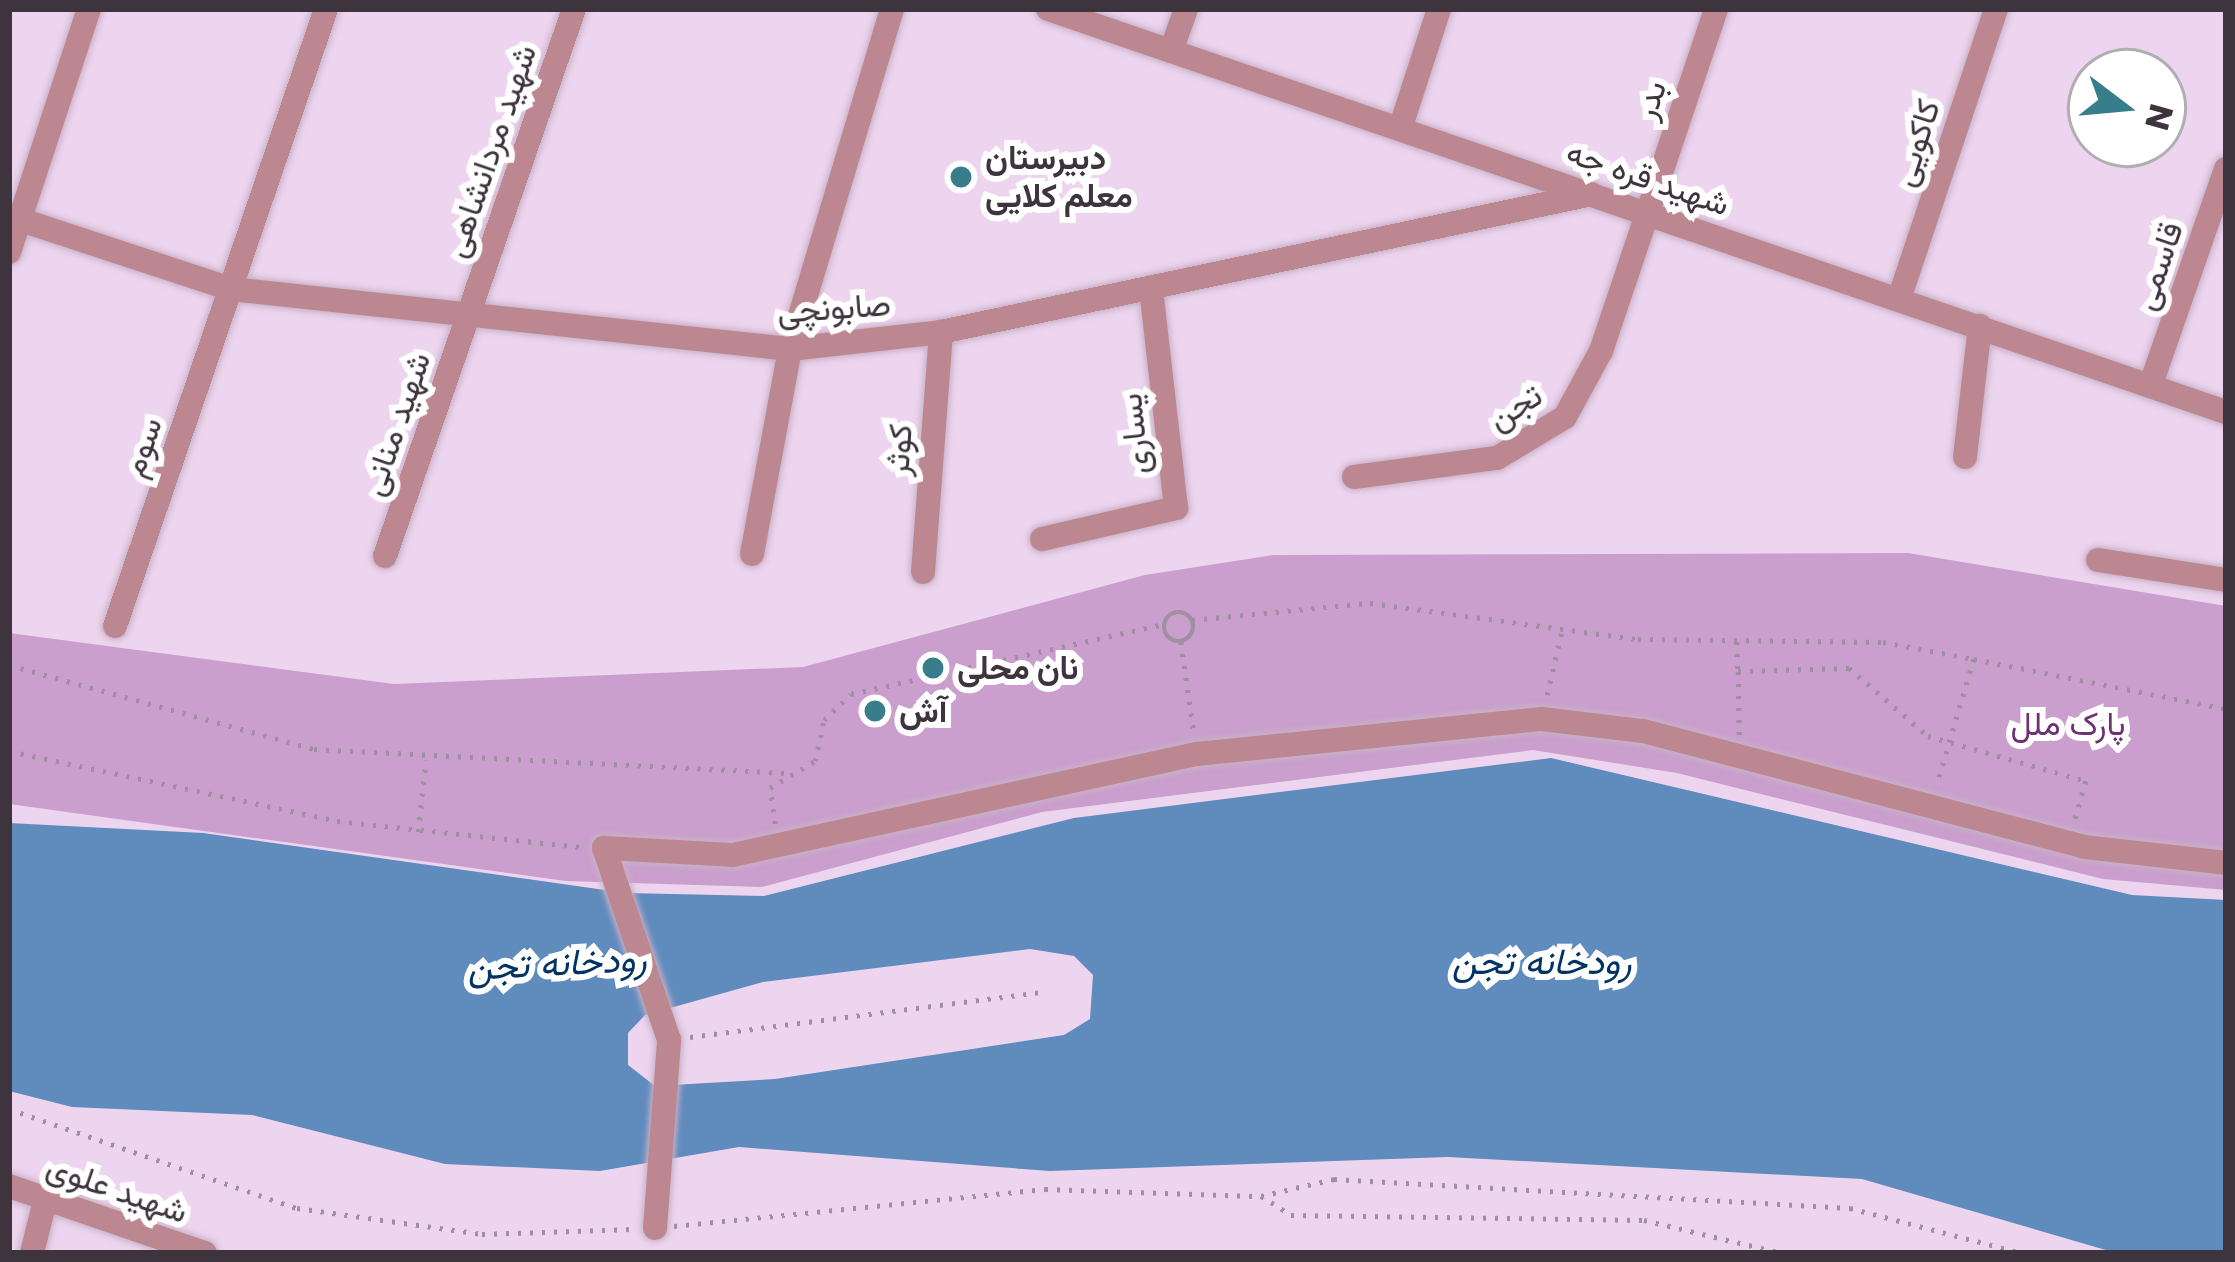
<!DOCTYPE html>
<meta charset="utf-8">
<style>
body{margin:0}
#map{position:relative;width:2235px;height:1262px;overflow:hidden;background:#eed5ef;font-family:Poppins,Vazirmatn,sans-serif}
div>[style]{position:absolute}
.green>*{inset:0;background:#ca9ecd}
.water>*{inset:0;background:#5f8bbd}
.path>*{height:4.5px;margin-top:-2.25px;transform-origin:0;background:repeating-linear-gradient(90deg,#a08ea1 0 3px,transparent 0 12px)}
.path>.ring{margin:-2.25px;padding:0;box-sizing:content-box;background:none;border:4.5px solid #a08ea1;border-radius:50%}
.roads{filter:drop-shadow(0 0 3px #c7b2c8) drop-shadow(0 0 3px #c7b2c8)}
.minor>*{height:24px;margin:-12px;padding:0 12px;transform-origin:12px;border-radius:12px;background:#bd8792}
.dots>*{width:33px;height:33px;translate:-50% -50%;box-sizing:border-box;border:6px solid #fff;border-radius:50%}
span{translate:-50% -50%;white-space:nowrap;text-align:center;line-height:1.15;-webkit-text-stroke:12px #fff;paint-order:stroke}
.street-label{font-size:33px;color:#3d343e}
.poi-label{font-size:33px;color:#3d343e;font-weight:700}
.left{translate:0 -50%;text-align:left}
.park-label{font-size:33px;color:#6c3271}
.water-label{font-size:36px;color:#023362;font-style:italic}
.frame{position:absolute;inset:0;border:12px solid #3d343e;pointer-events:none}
.north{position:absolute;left:2067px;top:48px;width:120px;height:120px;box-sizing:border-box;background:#fff;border:3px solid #b1aeb2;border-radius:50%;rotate:106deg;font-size:33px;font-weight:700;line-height:48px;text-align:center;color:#3d343e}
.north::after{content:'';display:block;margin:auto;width:42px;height:54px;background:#387d8b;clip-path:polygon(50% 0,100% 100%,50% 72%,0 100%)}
</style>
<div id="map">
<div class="green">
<div style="clip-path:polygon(1908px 553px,2226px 606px,2226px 890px,2103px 879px,1677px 773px,1533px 750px,1042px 812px,762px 887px,566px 881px,9px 804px,9px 633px,394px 684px,803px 667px,1145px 575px,1273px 555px)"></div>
</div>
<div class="water">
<div style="clip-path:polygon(evenodd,1551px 758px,2132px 895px,2226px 900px,2226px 1253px,2116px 1253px,1862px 1179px,1448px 1157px,1050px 1171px,739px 1147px,600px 1171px,445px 1164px,252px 1115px,72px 1107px,9px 1091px,9px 823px,203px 833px,626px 893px,764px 896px,1074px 818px,1551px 758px,1030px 949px,1074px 956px,1093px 975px,1090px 1019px,1064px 1035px,775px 1079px,655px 1086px,628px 1065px,628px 1033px,645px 1015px,763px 982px,1030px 949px)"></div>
</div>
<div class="path">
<div class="ring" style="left:1164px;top:612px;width:25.5px;height:25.5px"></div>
<div style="left:1192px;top:620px;width:179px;rotate:-5.5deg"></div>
<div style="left:1370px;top:603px;width:270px;rotate:7.7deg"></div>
<div style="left:1638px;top:639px;width:245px;rotate:0.7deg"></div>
<div style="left:1883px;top:642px;width:93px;rotate:10.6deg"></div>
<div style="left:1974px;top:659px;width:131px;rotate:106.4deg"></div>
<div style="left:1181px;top:642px;width:91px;rotate:81.8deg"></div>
<div style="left:1737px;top:642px;width:29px;rotate:88deg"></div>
<div style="left:1974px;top:659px;width:257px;rotate:11.2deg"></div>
<div style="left:9px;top:665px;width:316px;rotate:15.4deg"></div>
<div style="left:314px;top:749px;width:472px;rotate:2.9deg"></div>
<div style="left:1547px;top:695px;width:66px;rotate:-76.8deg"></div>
<div style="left:1739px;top:735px;width:64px;rotate:-90.9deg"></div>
<div style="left:1738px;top:671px;width:111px;rotate:-1.5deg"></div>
<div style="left:1849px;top:668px;width:104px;rotate:40.7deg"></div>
<div style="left:1928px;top:736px;width:164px;rotate:15.9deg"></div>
<div style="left:2086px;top:781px;width:41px;rotate:105.8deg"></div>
<div style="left:9px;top:751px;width:335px;rotate:12deg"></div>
<div style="left:337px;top:821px;width:244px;rotate:6.1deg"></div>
<div style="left:775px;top:824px;width:36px;rotate:-98deg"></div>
<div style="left:770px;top:788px;width:52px;rotate:-31deg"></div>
<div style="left:815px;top:761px;width:42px;rotate:-77.6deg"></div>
<div style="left:824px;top:720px;width:37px;rotate:-44deg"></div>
<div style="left:851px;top:694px;width:321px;rotate:-12.6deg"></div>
<div style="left:418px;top:832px;width:72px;rotate:-83.7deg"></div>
<div style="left:690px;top:1037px;width:355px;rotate:-7.3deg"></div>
<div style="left:9px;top:1109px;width:305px;rotate:19deg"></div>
<div style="left:297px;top:1208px;width:187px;rotate:8deg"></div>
<div style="left:482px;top:1234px;width:150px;rotate:-1.9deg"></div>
<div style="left:1261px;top:1196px;width:36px;rotate:32deg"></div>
<div style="left:1291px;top:1215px;width:353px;rotate:0.8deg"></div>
<div style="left:1644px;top:1220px;width:141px;rotate:13.5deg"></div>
<div style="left:674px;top:1226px;width:373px;rotate:-5.7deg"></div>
<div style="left:1045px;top:1189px;width:216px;rotate:1.9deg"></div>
<div style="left:1261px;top:1196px;width:75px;rotate:-13.1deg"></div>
<div style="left:1334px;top:1179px;width:517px;rotate:3.22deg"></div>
<div style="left:1850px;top:1208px;width:177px;rotate:14.7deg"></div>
</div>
<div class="roads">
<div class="minor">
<div style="left:1048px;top:9px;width:1245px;rotate:18.89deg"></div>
<div style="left:1171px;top:51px;width:45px;rotate:-70.3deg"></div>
<div style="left:1400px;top:129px;width:126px;rotate:-72deg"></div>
<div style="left:9px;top:216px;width:234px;rotate:18.2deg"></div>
<div style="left:231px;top:289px;width:562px;rotate:6.13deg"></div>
<div style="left:790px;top:349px;width:152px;rotate:-6.4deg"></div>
<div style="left:941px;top:332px;width:665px;rotate:-11.97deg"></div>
<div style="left:9px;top:252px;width:256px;rotate:-71.8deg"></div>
<div style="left:1899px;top:299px;width:306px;rotate:-71.5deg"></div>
<div style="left:2151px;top:384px;width:228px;rotate:-70.8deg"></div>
<div style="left:1965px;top:457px;width:132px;rotate:-83.5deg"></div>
<div style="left:1354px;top:477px;width:144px;rotate:-7.6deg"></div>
<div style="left:1497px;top:458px;width:79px;rotate:-31.1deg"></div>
<div style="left:1565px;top:417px;width:75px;rotate:-61.4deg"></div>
<div style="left:1601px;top:351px;width:361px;rotate:-71.4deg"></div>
<div style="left:1042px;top:539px;width:138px;rotate:-13deg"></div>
<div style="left:1176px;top:508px;width:222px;rotate:-96.5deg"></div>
<div style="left:752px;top:554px;width:208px;rotate:-79.5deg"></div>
<div style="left:790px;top:349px;width:355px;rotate:-73.3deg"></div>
<div style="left:385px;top:556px;width:579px;rotate:-70.94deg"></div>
<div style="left:2098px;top:560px;width:130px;rotate:8.9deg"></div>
<div style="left:923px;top:572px;width:241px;rotate:-85.7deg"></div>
<div style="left:115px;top:626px;width:652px;rotate:-71.12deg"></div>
<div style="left:9px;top:1186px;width:207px;rotate:18.9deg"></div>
<div style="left:655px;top:1228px;width:189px;rotate:-85.7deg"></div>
<div style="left:669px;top:1040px;width:203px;rotate:-108.7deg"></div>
<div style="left:604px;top:848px;width:129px;rotate:3.1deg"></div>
<div style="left:733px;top:855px;width:475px;rotate:-12.3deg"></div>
<div style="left:1197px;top:754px;width:347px;rotate:-5.8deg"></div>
<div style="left:1542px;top:719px;width:102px;rotate:6.8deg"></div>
<div style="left:1643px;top:731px;width:456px;rotate:14.7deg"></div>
<div style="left:2084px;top:847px;width:143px;rotate:6.4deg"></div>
<div style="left:32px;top:1253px;width:54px;rotate:-76deg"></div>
</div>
</div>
<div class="dots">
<div style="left:961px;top:177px;background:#387d8b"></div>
<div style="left:933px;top:668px;background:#387d8b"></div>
<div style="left:875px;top:711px;background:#387d8b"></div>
</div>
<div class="street-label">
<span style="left:1650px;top:100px;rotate:-71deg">بدر</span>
<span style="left:1916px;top:143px;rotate:-72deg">کاکویی</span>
<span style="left:490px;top:151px;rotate:-71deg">شهید مردانشاهی</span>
<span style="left:1648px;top:178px;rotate:19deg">شهید قره جه</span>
<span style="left:2158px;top:266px;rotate:-71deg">قاسمی</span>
<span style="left:834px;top:308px;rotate:-4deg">صابونچی</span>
<span style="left:1515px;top:407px;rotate:-33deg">تجن</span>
<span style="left:396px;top:424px;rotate:-71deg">شهید منانی</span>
<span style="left:1134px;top:434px;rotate:-96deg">یساری</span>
<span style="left:142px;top:447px;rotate:-71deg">سوم</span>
<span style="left:899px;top:450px;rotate:-86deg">کوثر</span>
<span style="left:117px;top:1189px;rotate:19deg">شهید علوی</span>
</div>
<div class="poi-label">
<span class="left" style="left:985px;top:177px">دبیرستان<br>معلم کلایی</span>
<span class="left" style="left:957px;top:668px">نان محلی</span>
<span class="left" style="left:899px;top:711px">آش</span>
</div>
<div class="park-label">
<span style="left:2068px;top:724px">پارک ملل</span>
</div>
<div class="water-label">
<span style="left:1542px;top:962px">رودخانه تجن</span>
<span style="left:557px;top:963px;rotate:-3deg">رودخانه تجن</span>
</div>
<div class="frame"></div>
<div class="north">N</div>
</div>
